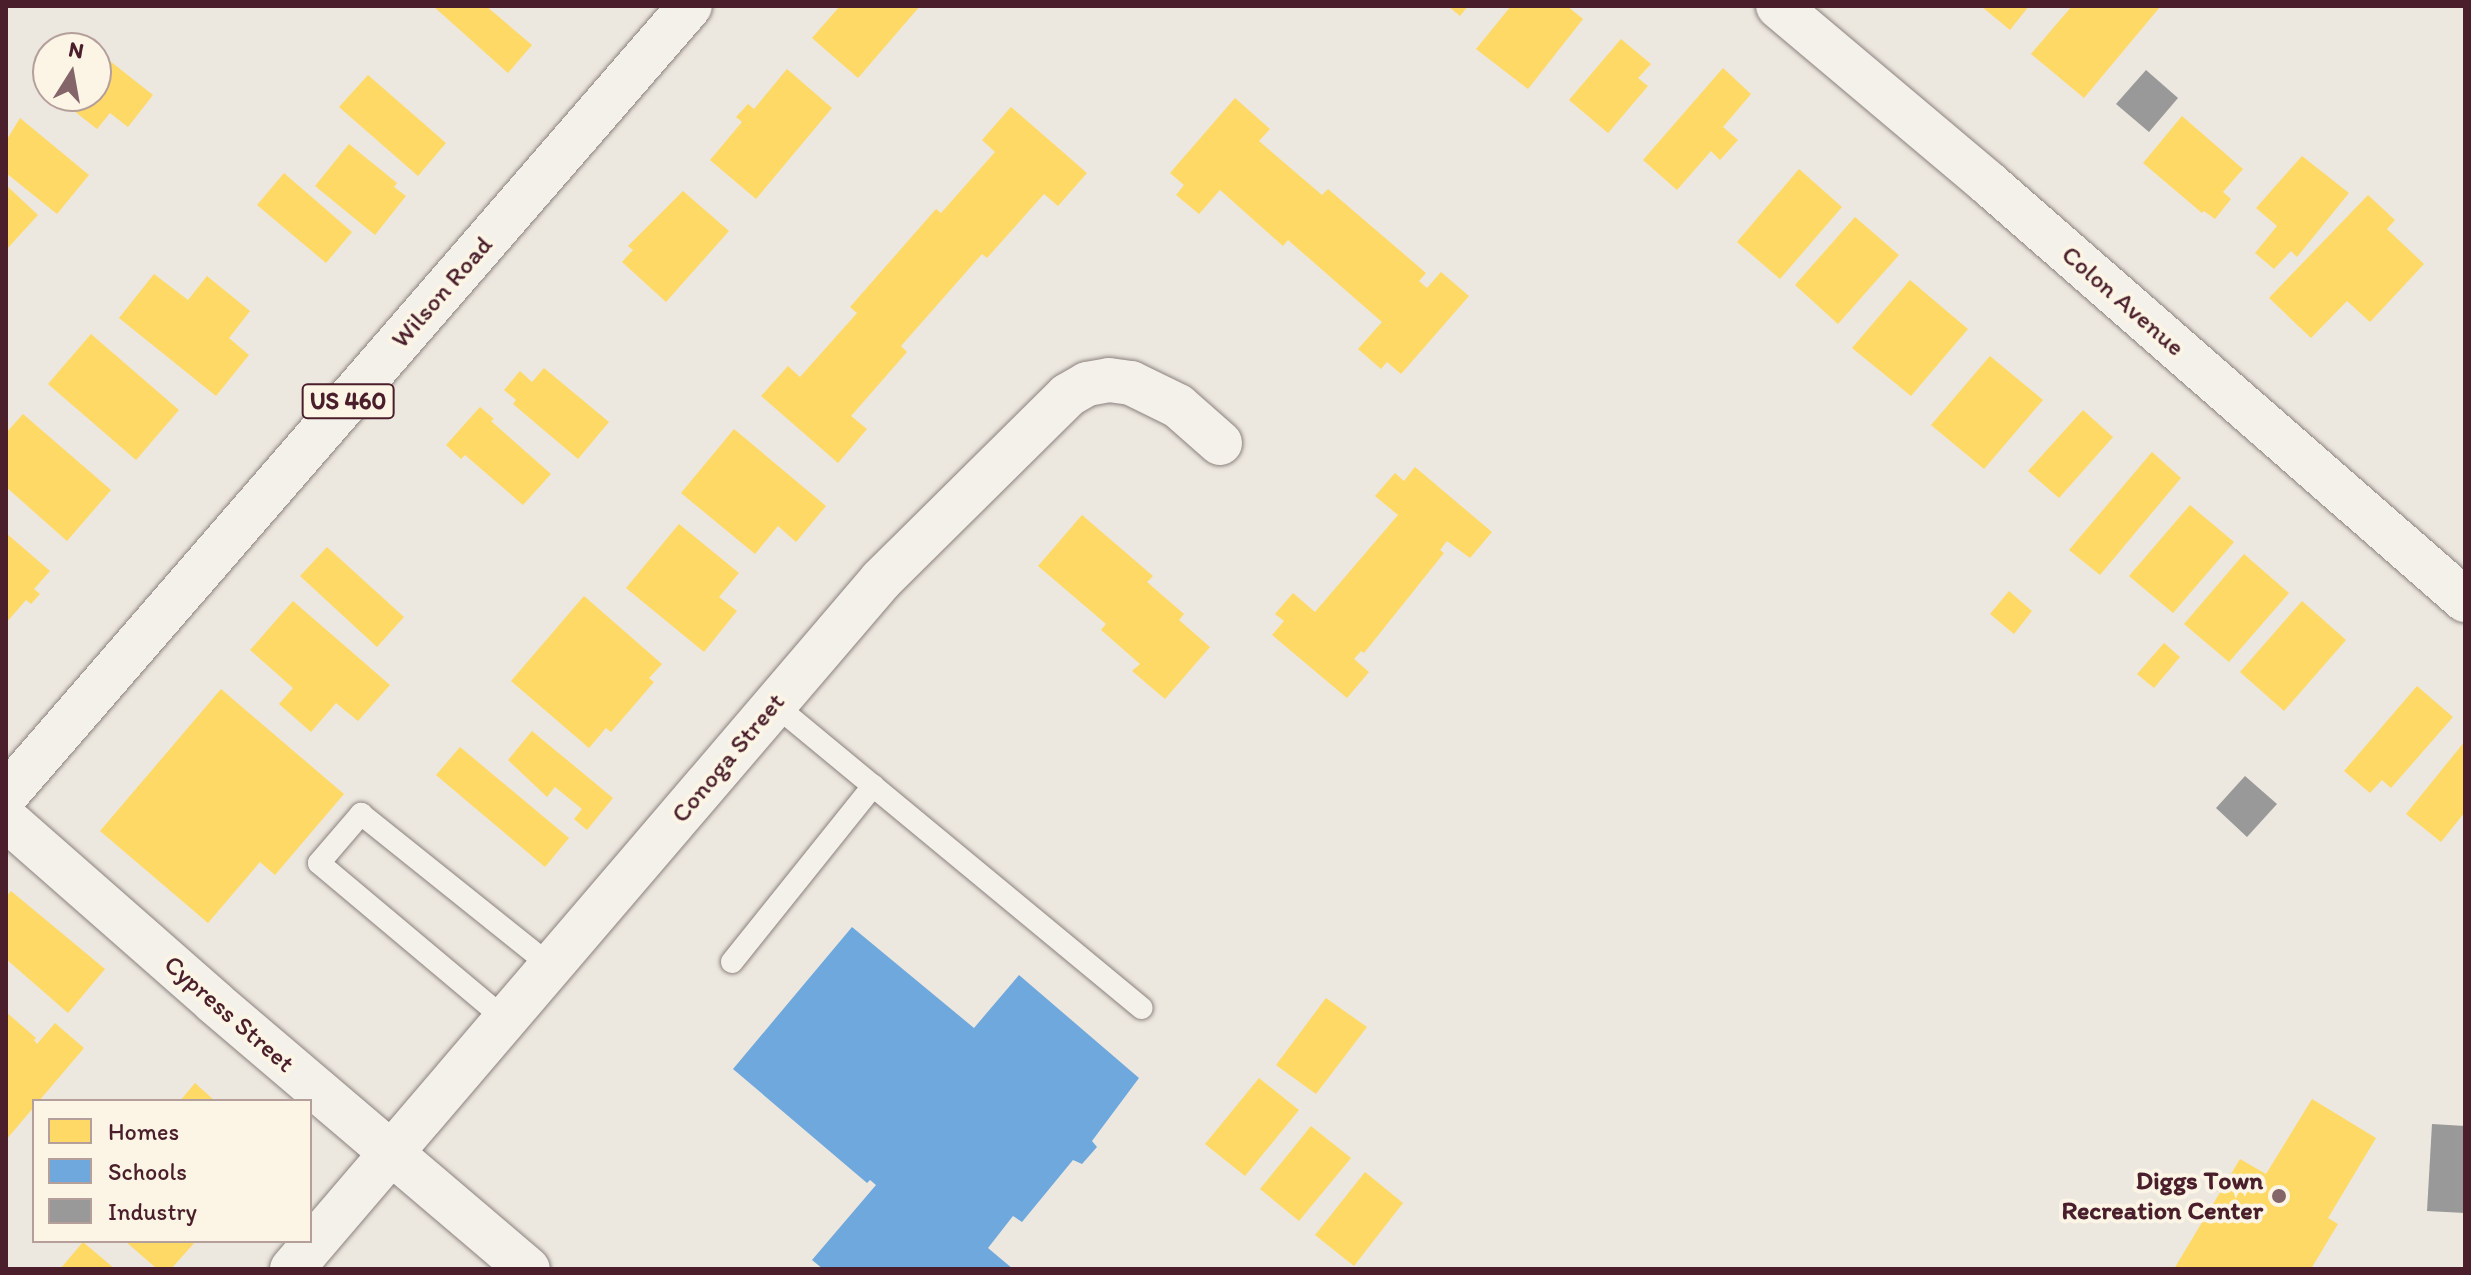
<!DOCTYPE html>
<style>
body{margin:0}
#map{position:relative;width:2471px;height:1275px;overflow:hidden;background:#ece7df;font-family:Itim,sans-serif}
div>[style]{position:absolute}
.homes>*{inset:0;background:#ffd966}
.schools>*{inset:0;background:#6fa8dc}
.industry>*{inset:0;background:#999}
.roads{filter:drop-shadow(0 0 2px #8b817f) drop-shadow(0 0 2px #8b817f)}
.service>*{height:22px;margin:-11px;padding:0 11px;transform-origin:11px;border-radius:11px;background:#f4f0ea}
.minor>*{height:44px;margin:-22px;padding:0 22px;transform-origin:22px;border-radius:22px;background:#f4f0ea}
.primary>*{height:44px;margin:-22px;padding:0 22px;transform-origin:22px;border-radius:22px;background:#f4f0ea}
.dots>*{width:22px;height:22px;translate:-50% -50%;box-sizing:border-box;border:4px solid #fcf5e5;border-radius:50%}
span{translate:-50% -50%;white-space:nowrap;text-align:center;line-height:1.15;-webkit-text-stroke:8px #fcf5e5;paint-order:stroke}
.shield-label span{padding:2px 6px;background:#fcf5e5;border:2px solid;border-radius:6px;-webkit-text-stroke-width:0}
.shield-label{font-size:24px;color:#4a1f2b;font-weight:700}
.street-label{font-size:26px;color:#4a1f2b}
.poi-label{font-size:26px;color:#4a1f2b;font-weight:700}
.right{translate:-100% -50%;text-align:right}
.frame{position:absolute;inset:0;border:8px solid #4a1f2b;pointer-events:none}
.legend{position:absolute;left:32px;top:1099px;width:280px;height:144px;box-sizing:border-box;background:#fcf5e5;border:2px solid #b59f9b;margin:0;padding:10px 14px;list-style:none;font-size:24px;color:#4a1f2b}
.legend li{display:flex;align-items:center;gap:16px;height:40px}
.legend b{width:40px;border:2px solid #b59f9b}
.north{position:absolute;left:32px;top:32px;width:80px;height:80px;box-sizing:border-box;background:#fcf5e5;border:2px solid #b59f9b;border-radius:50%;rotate:11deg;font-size:22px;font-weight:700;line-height:32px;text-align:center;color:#4a1f2b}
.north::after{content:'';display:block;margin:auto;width:28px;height:36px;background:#83656a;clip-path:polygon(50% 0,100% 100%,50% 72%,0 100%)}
</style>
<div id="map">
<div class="homes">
<div style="clip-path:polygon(433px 6px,486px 6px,532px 45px,508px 73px)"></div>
<div style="clip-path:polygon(840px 6px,920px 6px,858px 78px,812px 38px)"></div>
<div style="clip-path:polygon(1448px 6px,1468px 6px,1460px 16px)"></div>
<div style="clip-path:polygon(1511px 6px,1567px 6px,1583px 19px,1528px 89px,1476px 49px)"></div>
<div style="clip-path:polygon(1981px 6px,2029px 6px,2010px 30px)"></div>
<div style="clip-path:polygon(2072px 6px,2160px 7px,2084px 98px,2031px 54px)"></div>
<div style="clip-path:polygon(1621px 39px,1651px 64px,1638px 78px,1648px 86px,1608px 133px,1569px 100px)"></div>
<div style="clip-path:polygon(96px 50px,153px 95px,128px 127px,110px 113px,97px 129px,55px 96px,96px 96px)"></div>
<div style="clip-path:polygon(1723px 68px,1751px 94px,1723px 127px,1738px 140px,1720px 160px,1711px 151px,1677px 190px,1643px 160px)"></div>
<div style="clip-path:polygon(787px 69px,832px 108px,756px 199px,710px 160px,742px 122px,736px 117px,748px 104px,754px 109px)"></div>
<div style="clip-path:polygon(368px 75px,446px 143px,418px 176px,339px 107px)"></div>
<div style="clip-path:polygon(1235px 98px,1270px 129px,1259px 141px,1322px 195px,1328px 189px,1426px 273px,1419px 281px,1427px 288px,1441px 272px,1469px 296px,1401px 374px,1387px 362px,1381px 369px,1358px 349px,1382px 322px,1288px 240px,1283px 246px,1220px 190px,1199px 214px,1176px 195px,1184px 185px,1170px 173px)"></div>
<div style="clip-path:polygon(1011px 107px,1087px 173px,1058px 206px,1044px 194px,987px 258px,982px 254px,901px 346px,907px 352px,851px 416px,867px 429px,838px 463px,761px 396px,788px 366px,800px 377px,857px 313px,850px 307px,936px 209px,941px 213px,995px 152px,982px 140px)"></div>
<div style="clip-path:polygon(2182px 116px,2243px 169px,2223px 192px,2231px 199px,2215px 219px,2204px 211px,2202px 213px,2143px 163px)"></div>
<div style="clip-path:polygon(20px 118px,89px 175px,57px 214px,6px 173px,6px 141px)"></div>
<div style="clip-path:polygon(349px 144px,397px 183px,394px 187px,406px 196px,375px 235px,315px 186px)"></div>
<div style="clip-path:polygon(2302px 156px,2349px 193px,2297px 257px,2291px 251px,2274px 269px,2255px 253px,2277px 226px,2256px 208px)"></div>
<div style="clip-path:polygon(1799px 169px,1842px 207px,1780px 279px,1737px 242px)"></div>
<div style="clip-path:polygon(284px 173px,352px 232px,326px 263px,257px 205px)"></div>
<div style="clip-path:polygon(6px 185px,38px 215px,6px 250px)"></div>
<div style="clip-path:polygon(683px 191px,729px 231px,666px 302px,622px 262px,633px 250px,628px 246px)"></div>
<div style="clip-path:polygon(2368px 195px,2395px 220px,2387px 229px,2424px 264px,2370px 322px,2347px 301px,2311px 338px,2269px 298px)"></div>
<div style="clip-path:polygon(1855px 217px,1899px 255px,1838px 324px,1795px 285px)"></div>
<div style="clip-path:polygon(154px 274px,188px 300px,207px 276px,250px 311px,229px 338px,249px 355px,216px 396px,119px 318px)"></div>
<div style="clip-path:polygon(1910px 280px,1968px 329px,1911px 396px,1852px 348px)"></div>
<div style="clip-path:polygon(91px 334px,179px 410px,136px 460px,48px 384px)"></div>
<div style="clip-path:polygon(1990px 356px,2043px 400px,1984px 469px,1931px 425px)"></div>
<div style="clip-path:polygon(544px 368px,609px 422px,578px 459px,513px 404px,516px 400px,504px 390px,520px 371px,532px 382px)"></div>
<div style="clip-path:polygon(480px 407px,494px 419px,491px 421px,551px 474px,523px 505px,465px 455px,461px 459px,446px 445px)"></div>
<div style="clip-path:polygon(2083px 410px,2113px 437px,2059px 498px,2028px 471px)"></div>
<div style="clip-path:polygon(23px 414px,111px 490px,67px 541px,6px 487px,6px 433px)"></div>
<div style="clip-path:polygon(734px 429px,826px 506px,796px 542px,778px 526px,755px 554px,681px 493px)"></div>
<div style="clip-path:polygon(2152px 452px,2181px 478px,2100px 575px,2069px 550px)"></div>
<div style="clip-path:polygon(1415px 467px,1492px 532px,1470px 558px,1447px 541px,1440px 550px,1444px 553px,1364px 653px,1361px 651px,1354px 659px,1369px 672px,1347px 698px,1272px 635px,1284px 621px,1275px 614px,1293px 593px,1315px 612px,1398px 515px,1375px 496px,1395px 473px,1404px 481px)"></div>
<div style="clip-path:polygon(2190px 505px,2234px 542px,2173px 613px,2129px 576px)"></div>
<div style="clip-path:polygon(1082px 515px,1153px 576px,1147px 582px,1184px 614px,1179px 620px,1210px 647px,1165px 699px,1132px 671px,1140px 664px,1101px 630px,1106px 624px,1038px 566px)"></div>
<div style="clip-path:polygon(679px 524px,739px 573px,719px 597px,737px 611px,704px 652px,626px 588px)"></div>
<div style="clip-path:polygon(6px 533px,50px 571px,34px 589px,40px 594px,31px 604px,26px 600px,6px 623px)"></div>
<div style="clip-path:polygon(327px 547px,404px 617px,377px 647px,300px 576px)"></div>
<div style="clip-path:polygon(2244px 554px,2289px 593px,2229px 662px,2184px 624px)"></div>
<div style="clip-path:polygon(2009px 591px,2032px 611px,2014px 634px,1990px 614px)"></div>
<div style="clip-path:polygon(584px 596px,662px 664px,649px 678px,654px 682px,611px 732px,606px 728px,589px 748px,511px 681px)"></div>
<div style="clip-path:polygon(293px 601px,390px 685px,358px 721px,336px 703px,311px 732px,279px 704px,293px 688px,250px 650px)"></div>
<div style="clip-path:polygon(2302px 601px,2346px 640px,2284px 711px,2240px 672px)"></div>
<div style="clip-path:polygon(2164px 643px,2180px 657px,2154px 688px,2137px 674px)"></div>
<div style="clip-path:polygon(2417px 686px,2453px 717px,2391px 788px,2382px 780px,2370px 793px,2344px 771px)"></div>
<div style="clip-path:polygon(221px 689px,344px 794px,275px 875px,260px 862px,208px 923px,100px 831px)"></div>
<div style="clip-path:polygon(532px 731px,613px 798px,587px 830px,574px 819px,582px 809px,555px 787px,547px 797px,508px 760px)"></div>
<div style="clip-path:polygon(2465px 741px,2465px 812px,2441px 842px,2406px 814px)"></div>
<div style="clip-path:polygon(460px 747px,569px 838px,545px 867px,436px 775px)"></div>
<div style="clip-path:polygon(11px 891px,105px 969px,68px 1013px,6px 959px,6px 897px)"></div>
<div style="clip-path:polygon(1326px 998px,1367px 1027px,1316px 1094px,1276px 1065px)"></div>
<div style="clip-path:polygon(6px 1012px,36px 1038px,34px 1040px,37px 1044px,55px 1023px,84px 1048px,39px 1101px,34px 1101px,34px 1107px,6px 1140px)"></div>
<div style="clip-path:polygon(1259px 1078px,1299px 1110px,1245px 1176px,1205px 1144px)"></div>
<div style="clip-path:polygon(195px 1083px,215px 1101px,180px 1101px)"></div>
<div style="clip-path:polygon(2312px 1099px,2376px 1138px,2328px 1218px,2338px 1224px,2311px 1269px,2174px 1269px,2240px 1159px,2266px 1174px)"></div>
<div style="clip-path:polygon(1311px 1126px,1351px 1158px,1299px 1221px,1260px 1189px)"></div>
<div style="clip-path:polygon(1365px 1172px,1403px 1203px,1354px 1266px,1315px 1235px)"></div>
<div style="clip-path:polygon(125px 1241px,196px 1241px,171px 1269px,157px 1269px)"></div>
<div style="clip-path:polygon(83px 1242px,115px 1269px,60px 1269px)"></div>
</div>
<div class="schools">
<div style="clip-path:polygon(852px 927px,974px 1028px,1019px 975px,1139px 1078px,1092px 1141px,1097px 1147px,1082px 1164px,1073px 1160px,1022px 1222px,1013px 1216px,988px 1248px,1013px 1269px,823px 1269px,812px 1260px,876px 1185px,870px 1180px,867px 1183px,733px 1069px)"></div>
</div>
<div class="industry">
<div style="clip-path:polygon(2146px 70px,2178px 98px,2149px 132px,2116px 104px)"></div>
<div style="clip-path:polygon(2245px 776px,2277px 804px,2247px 837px,2216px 808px)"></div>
<div style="clip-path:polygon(2432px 1124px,2465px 1126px,2465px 1213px,2427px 1211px)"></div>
</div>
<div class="roads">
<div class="service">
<div style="left:774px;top:704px;width:477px;rotate:39.6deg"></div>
<div style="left:732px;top:962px;width:226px;rotate:-51.3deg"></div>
<div style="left:506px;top:1020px;width:244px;rotate:-140deg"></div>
<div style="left:319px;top:863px;width:65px;rotate:-49.4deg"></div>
<div style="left:361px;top:814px;width:245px;rotate:38.7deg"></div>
</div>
<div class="minor">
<div style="left:1778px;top:6px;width:275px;rotate:40.1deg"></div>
<div style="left:1988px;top:183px;width:634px;rotate:41.16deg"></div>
<div style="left:6px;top:819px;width:277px;rotate:41.3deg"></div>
<div style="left:214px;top:1002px;width:412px;rotate:40.4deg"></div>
<div style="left:292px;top:1269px;width:906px;rotate:-49.47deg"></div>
<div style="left:881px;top:580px;width:263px;rotate:-44.7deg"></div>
<div style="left:1068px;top:395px;width:22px;rotate:-30deg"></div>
<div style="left:1087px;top:384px;width:22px;rotate:-10deg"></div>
<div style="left:1109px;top:380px;width:22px;rotate:8deg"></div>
<div style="left:1131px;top:383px;width:52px;rotate:26.1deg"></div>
<div style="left:1178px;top:406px;width:56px;rotate:41.4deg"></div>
</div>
<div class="primary">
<div style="left:6px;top:795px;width:1044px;rotate:-49.08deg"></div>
</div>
</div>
<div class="dots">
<div style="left:2279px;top:1196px;background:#83656a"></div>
</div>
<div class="shield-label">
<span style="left:348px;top:401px">US 460</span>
</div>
<div class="street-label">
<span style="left:442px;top:292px;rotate:-49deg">Wilson Road</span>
<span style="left:2123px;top:301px;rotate:41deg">Colon Avenue</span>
<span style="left:728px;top:758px;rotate:-50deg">Conoga Street</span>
<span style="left:229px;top:1014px;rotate:41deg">Cypress Street</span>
</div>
<div class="poi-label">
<span class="right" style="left:2263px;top:1196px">Diggs Town<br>Recreation Center</span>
</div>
<div class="frame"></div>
<ul class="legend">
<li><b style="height:22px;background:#ffd966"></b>Homes</li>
<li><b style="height:22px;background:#6fa8dc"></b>Schools</li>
<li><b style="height:22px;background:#999"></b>Industry</li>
</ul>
<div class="north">N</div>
</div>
